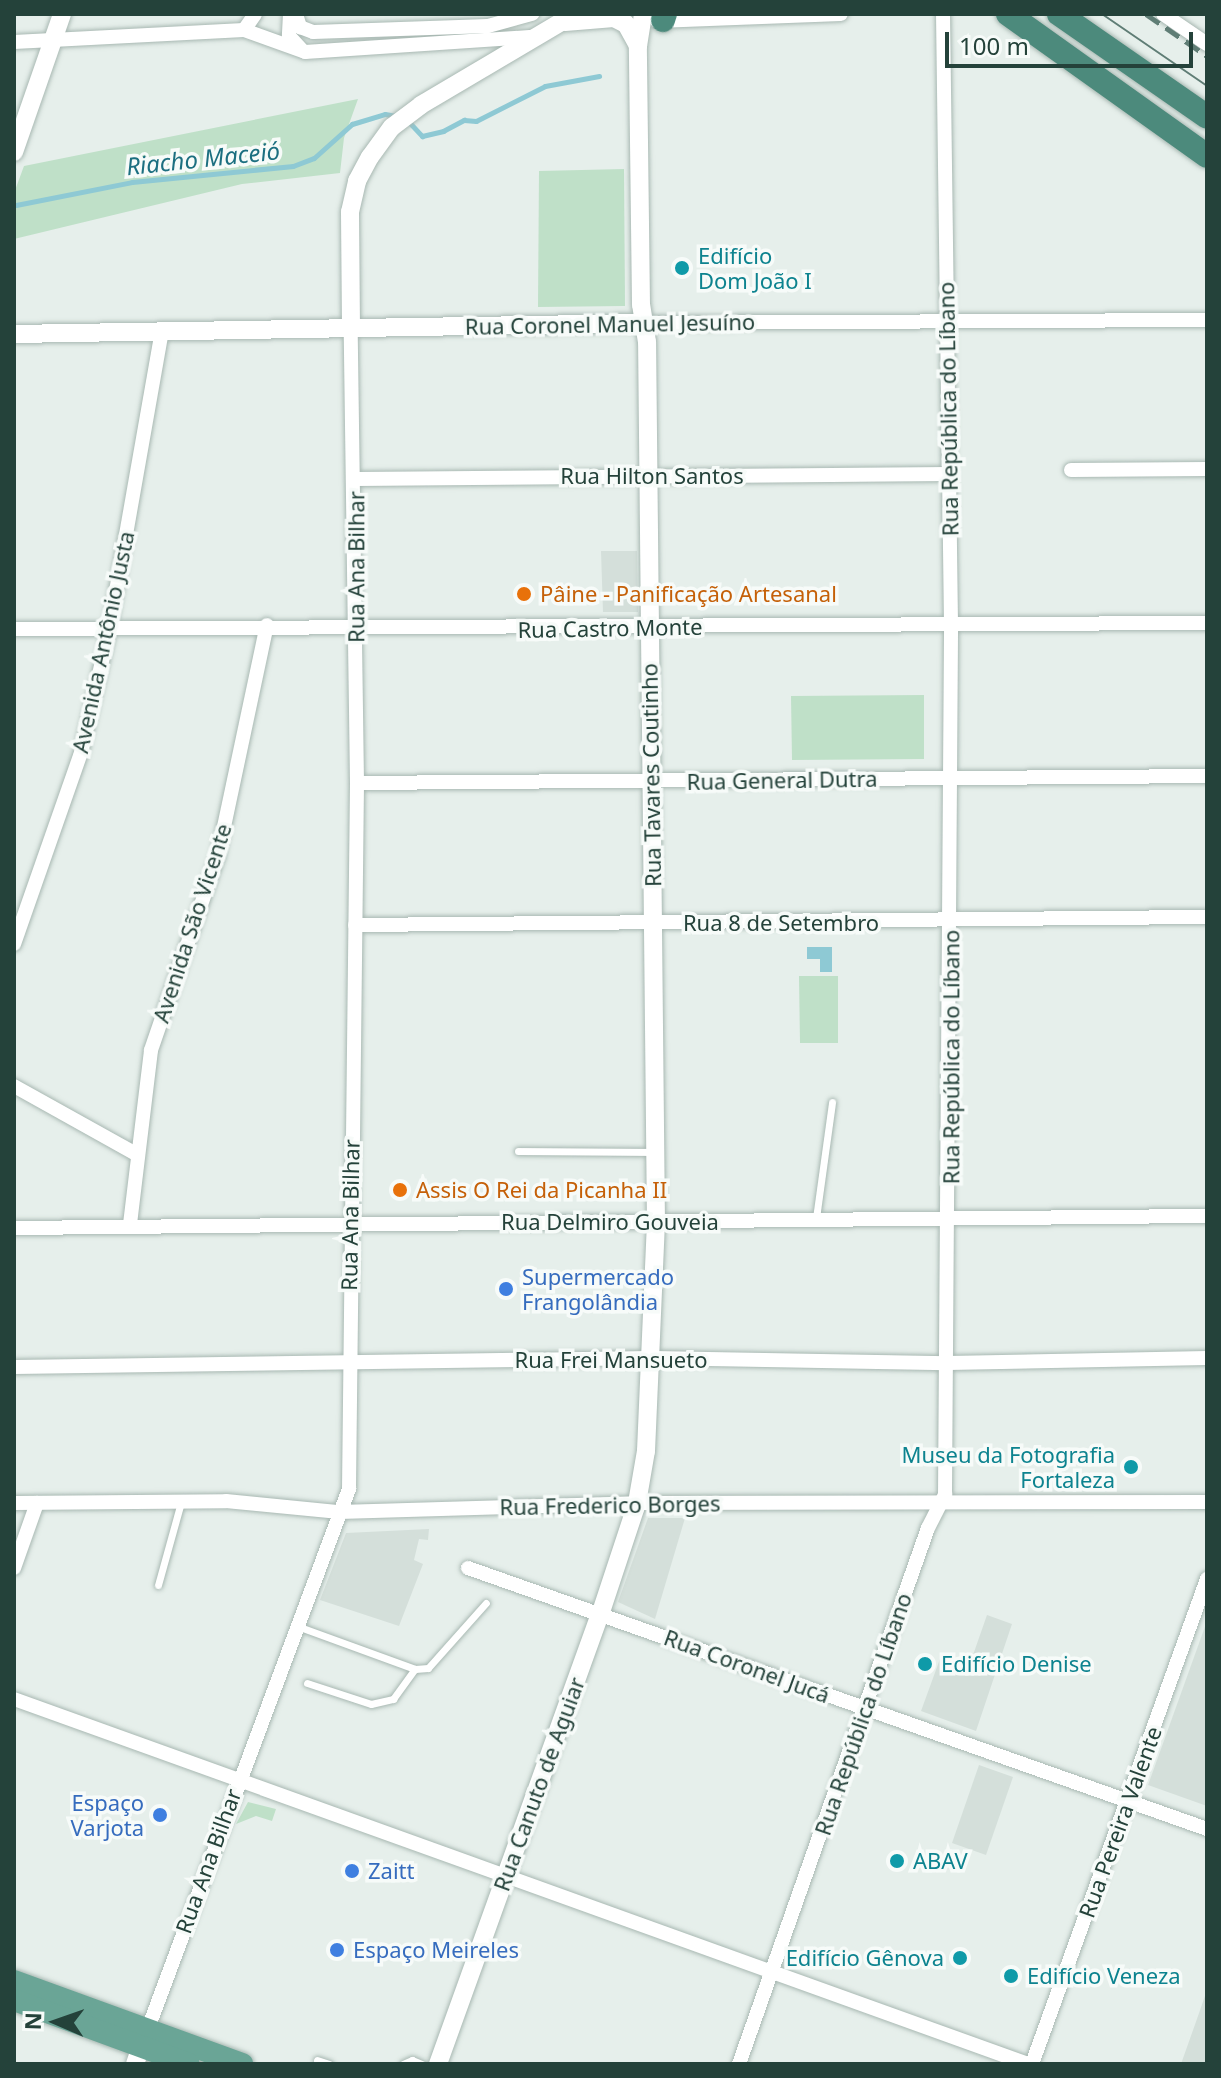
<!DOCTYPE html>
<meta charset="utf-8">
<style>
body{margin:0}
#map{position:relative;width:1221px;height:2078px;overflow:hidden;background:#e6efeb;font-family:"Noto Sans",sans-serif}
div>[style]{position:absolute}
.built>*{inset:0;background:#d4dfda}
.green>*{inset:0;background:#bfe0c8}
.water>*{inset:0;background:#8ec9d4}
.stream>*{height:5px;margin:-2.5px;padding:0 2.5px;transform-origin:2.5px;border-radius:2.5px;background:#8ec9d4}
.roads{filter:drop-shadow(0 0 2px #a8b8b2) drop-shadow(0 0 2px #a8b8b2)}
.service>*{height:7px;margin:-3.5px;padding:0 3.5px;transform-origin:3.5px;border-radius:3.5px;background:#fff}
.minor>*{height:14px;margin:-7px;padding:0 7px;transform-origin:7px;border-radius:7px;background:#fff}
.tertiary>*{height:18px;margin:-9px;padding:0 9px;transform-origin:9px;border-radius:9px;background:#fff}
.primary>*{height:22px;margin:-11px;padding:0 11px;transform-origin:11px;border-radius:11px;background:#6aa596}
.trunk>*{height:24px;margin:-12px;padding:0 12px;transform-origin:12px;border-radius:12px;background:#4c8a7c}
.tram>*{height:2px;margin:-1px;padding:0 1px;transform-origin:1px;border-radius:1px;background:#5f7d75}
.rail>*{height:5px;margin-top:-2.5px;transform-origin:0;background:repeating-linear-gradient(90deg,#5f7d75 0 16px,transparent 0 24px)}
.dots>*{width:22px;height:22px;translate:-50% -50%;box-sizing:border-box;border:4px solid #f7fbf9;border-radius:50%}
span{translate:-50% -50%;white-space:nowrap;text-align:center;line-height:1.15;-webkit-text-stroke:7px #f7fbf9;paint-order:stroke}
.culture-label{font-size:22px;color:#0d838f}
.left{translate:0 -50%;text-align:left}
.right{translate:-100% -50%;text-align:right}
.street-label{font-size:22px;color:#24423a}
.food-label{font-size:22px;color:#c56008}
.shop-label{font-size:22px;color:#366cbe}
.water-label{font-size:24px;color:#1c6f80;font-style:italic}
.frame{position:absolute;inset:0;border:16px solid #24423a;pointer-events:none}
.north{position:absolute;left:16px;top:1982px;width:80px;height:80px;-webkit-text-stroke:6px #f7fbf9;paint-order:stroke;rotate:272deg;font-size:22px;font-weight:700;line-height:32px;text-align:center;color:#24423a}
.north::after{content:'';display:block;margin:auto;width:28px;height:36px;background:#24423a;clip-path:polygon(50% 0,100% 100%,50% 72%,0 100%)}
.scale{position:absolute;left:945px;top:32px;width:248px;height:36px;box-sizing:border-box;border:4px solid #24423a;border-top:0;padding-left:10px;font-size:24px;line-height:28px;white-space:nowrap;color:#24423a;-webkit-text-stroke:6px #f7fbf9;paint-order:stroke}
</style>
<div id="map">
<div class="built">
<div style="clip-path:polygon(601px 551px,637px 551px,638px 612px,603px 612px)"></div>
<div style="clip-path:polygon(648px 1518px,685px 1518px,655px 1619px,618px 1602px)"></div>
<div style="clip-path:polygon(429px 1529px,428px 1540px,419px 1539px,414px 1560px,423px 1564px,399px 1626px,320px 1600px,346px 1533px)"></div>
<div style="clip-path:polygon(987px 1615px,1012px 1624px,976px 1731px,921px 1711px,941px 1656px,954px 1660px,962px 1660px,965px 1652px,973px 1655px)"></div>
<div style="clip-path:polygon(1207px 1621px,1207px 1806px,1148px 1785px)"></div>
<div style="clip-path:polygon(979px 1765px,1013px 1777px,986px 1855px,952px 1843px)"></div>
<div style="clip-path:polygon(1207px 1990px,1207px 2064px,1181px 2064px,1198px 2016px)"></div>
</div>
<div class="green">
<div style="clip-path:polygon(358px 99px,344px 138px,340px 173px,242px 184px,14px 239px,14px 193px,24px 166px)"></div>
<div style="clip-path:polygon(624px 169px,625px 306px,538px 307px,539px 171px)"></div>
<div style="clip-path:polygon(924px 695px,924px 759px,792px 760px,791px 696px)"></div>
<div style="clip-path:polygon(799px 976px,838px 976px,838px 1043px,800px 1043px)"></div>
<div style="clip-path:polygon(248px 1802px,276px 1809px,272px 1821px,256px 1816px,236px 1824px)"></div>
</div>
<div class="water">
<div style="clip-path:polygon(807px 947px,832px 947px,832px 972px,820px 972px,820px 959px,807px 959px)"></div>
</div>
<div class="stream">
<div style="left:408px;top:121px;width:21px;rotate:47deg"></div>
<div style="left:422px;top:136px;width:22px;rotate:-13deg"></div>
<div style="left:443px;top:131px;width:24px;rotate:-28deg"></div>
<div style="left:464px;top:120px;width:12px;rotate:5deg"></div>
<div style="left:476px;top:121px;width:77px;rotate:-26.9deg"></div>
<div style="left:545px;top:86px;width:55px;rotate:-10.5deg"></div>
<div style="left:16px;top:205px;width:118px;rotate:-11.2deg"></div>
<div style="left:132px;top:182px;width:162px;rotate:-5.7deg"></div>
<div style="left:293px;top:166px;width:22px;rotate:-21deg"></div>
<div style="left:314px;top:158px;width:51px;rotate:-41.8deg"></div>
<div style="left:352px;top:124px;width:34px;rotate:-17deg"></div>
<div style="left:385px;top:114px;width:11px;rotate:10deg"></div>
</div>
<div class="roads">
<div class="service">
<div style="left:518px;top:1151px;width:137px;rotate:0.4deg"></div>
<div style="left:816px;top:1218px;width:117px;rotate:-82.1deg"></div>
<div style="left:158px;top:1585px;width:86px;rotate:-74.5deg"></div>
<div style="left:297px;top:1626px;width:126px;rotate:20deg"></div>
<div style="left:415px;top:1669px;width:13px;rotate:-4deg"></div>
<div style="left:428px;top:1668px;width:87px;rotate:-48.3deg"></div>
<div style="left:307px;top:1683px;width:67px;rotate:18.2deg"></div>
<div style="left:371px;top:1704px;width:23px;rotate:-13deg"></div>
<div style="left:393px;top:1699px;width:37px;rotate:-54deg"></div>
<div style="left:317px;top:2060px;width:13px;rotate:18deg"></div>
<div style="left:403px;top:2064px;width:10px;rotate:-24deg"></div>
<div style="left:412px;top:2060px;width:11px;rotate:22deg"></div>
</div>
<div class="minor">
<div style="left:290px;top:14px;width:22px;rotate:93deg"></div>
<div style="left:289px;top:36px;width:18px;rotate:47deg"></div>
<div style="left:296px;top:14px;width:14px;rotate:73deg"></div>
<div style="left:300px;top:27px;width:14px;rotate:21deg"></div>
<div style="left:313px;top:32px;width:175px;rotate:-2deg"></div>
<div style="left:488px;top:26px;width:46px;rotate:-15.3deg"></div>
<div style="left:1163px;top:14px;width:53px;rotate:34.3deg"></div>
<div style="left:657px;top:21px;width:184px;rotate:-2.2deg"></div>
<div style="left:244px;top:30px;width:19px;rotate:-55deg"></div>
<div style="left:14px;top:42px;width:230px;rotate:-3deg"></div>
<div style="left:244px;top:30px;width:65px;rotate:19.8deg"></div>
<div style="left:305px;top:52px;width:225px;rotate:-3.8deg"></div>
<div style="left:644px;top:323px;width:563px;rotate:-0.31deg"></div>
<div style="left:1071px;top:470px;width:136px;rotate:-0.4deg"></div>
<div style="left:356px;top:479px;width:593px;rotate:-0.48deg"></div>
<div style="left:14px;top:629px;width:1193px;rotate:-0.29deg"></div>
<div style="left:357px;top:783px;width:850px;rotate:-0.47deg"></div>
<div style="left:355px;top:925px;width:852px;rotate:-0.54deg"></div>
<div style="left:14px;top:944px;width:202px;rotate:-70.7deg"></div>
<div style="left:81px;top:753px;width:125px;rotate:-77.1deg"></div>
<div style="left:109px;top:631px;width:305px;rotate:-80deg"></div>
<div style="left:14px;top:1086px;width:142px;rotate:29.1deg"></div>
<div style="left:130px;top:1224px;width:175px;rotate:-83.1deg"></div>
<div style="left:151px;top:1050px;width:206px;rotate:-71deg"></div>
<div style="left:218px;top:855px;width:235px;rotate:-78deg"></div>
<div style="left:14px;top:1228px;width:1193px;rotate:-0.58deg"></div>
<div style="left:14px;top:1367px;width:638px;rotate:-0.81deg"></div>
<div style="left:652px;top:1358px;width:296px;rotate:1deg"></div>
<div style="left:948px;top:1363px;width:259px;rotate:-1.1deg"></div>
<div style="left:14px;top:1503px;width:212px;rotate:-0.5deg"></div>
<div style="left:226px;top:1501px;width:114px;rotate:5.6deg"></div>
<div style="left:339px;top:1512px;width:298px;rotate:-1.7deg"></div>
<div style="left:637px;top:1503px;width:570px;rotate:-0.1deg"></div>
<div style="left:14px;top:1568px;width:69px;rotate:-70.5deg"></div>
<div style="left:468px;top:1568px;width:784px;rotate:19.45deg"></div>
<div style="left:14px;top:1699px;width:1078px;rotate:19.8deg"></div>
<div style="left:146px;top:2034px;width:582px;rotate:-69.57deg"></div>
<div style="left:349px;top:1489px;width:706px;rotate:-89.35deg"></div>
<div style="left:357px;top:783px;width:455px;rotate:-90.8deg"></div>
<div style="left:739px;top:2064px;width:568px;rotate:-70.58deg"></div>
<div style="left:928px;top:1528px;width:38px;rotate:-63deg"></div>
<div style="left:945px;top:1494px;width:870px;rotate:-89.6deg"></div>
<div style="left:951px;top:624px;width:610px;rotate:-90.75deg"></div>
<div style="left:1032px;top:2064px;width:516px;rotate:-70.16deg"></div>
</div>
<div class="tertiary">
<div style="left:565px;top:22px;width:49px;rotate:-4.7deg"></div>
<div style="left:614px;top:18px;width:13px;rotate:27deg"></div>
<div style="left:626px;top:24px;width:25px;rotate:61deg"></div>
<div style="left:14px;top:152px;width:146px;rotate:-70.8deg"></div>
<div style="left:351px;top:328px;width:116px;rotate:-90.5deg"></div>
<div style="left:350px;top:212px;width:32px;rotate:-77deg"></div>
<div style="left:357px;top:181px;width:27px;rotate:-62deg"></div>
<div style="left:370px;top:157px;width:37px;rotate:-54deg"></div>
<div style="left:392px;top:127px;width:36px;rotate:-37deg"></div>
<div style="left:421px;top:105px;width:179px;rotate:-30.6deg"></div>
<div style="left:14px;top:334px;width:630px;rotate:-1deg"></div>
<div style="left:135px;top:2064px;width:18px;rotate:-71deg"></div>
<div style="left:438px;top:2064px;width:480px;rotate:-70.2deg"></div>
<div style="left:601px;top:1612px;width:115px;rotate:-71.7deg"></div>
<div style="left:637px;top:1503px;width:53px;rotate:-80.2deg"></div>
<div style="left:646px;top:1451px;width:227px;rotate:-87.5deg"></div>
<div style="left:656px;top:1224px;width:882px;rotate:-90.58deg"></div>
<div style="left:647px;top:342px;width:37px;rotate:-99deg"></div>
<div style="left:641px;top:305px;width:259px;rotate:-90.7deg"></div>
<div style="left:638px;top:46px;width:32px;rotate:-81deg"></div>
</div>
<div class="primary">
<div style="left:14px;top:1981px;width:243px;rotate:20deg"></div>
<div style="left:14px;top:2000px;width:186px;rotate:20.1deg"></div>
</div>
<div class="trunk">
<div style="left:1008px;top:14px;width:244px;rotate:35.5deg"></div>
<div style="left:1059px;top:14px;width:180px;rotate:34.8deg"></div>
<div style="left:663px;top:20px;width:6px;rotate:-72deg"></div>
</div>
</div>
<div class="tram">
<div style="left:1102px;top:14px;width:127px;rotate:34.4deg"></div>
</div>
<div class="rail">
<div style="left:1146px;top:14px;width:74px;rotate:34.5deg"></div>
</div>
<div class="dots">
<div style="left:682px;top:268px;background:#0f9aa8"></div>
<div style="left:524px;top:594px;background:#e8710a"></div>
<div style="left:400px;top:1190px;background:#e8710a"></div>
<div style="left:506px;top:1289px;background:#3f7fe0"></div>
<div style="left:1131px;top:1467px;background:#0f9aa8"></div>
<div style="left:925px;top:1664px;background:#0f9aa8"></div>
<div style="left:160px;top:1815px;background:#3f7fe0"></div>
<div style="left:897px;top:1861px;background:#0f9aa8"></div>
<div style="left:352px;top:1871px;background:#3f7fe0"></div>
<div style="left:337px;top:1950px;background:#3f7fe0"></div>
<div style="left:960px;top:1958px;background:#0f9aa8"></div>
<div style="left:1011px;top:1976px;background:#0f9aa8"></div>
</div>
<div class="culture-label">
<span class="left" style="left:698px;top:268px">Edifício<br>Dom João I</span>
<span class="right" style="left:1115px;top:1467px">Museu da Fotografia<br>Fortaleza</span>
<span class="left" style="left:941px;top:1664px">Edifício Denise</span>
<span class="left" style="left:913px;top:1861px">ABAV</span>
<span class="right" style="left:944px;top:1958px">Edifício Gênova</span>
<span class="left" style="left:1027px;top:1976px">Edifício Veneza</span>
</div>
<div class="street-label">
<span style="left:610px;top:324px;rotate:-1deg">Rua Coronel Manuel Jesuíno</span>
<span style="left:948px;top:409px;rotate:-91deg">Rua República do Líbano</span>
<span style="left:652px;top:476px">Rua Hilton Santos</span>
<span style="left:356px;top:567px;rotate:-90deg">Rua Ana Bilhar</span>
<span style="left:610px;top:628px;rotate:-1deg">Rua Castro Monte</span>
<span style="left:103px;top:642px;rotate:-78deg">Avenida Antônio Justa</span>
<span style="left:651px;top:775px;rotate:-91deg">Rua Tavares Coutinho</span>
<span style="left:782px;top:780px;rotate:-1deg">Rua General Dutra</span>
<span style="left:192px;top:923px;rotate:-72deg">Avenida São Vicente</span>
<span style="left:781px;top:923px">Rua 8 de Setembro</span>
<span style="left:951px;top:1057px;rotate:-90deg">Rua República do Líbano</span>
<span style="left:350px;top:1215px;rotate:-89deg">Rua Ana Bilhar</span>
<span style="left:610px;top:1222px">Rua Delmiro Gouveia</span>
<span style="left:611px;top:1360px">Rua Frei Mansueto</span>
<span style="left:610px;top:1505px;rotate:-1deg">Rua Frederico Borges</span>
<span style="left:747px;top:1666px;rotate:20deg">Rua Coronel Jucá</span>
<span style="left:863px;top:1714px;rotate:-71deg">Rua República do Líbano</span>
<span style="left:539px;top:1784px;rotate:-70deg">Rua Canuto de Aguiar</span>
<span style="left:1120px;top:1822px;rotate:-70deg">Rua Pereira Valente</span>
<span style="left:208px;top:1861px;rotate:-70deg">Rua Ana Bilhar</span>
</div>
<div class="food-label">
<span class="left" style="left:540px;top:594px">Pâine - Panificação Artesanal</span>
<span class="left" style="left:416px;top:1190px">Assis O Rei da Picanha II</span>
</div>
<div class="shop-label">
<span class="left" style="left:522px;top:1289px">Supermercado<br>Frangolândia</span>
<span class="right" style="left:144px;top:1815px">Espaço<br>Varjota</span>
<span class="left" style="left:368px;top:1871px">Zaitt</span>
<span class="left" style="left:353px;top:1950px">Espaço Meireles</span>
</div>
<div class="water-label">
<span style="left:203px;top:158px;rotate:-6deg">Riacho Maceió</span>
</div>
<div class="frame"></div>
<div class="north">N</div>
<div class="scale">100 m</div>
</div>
